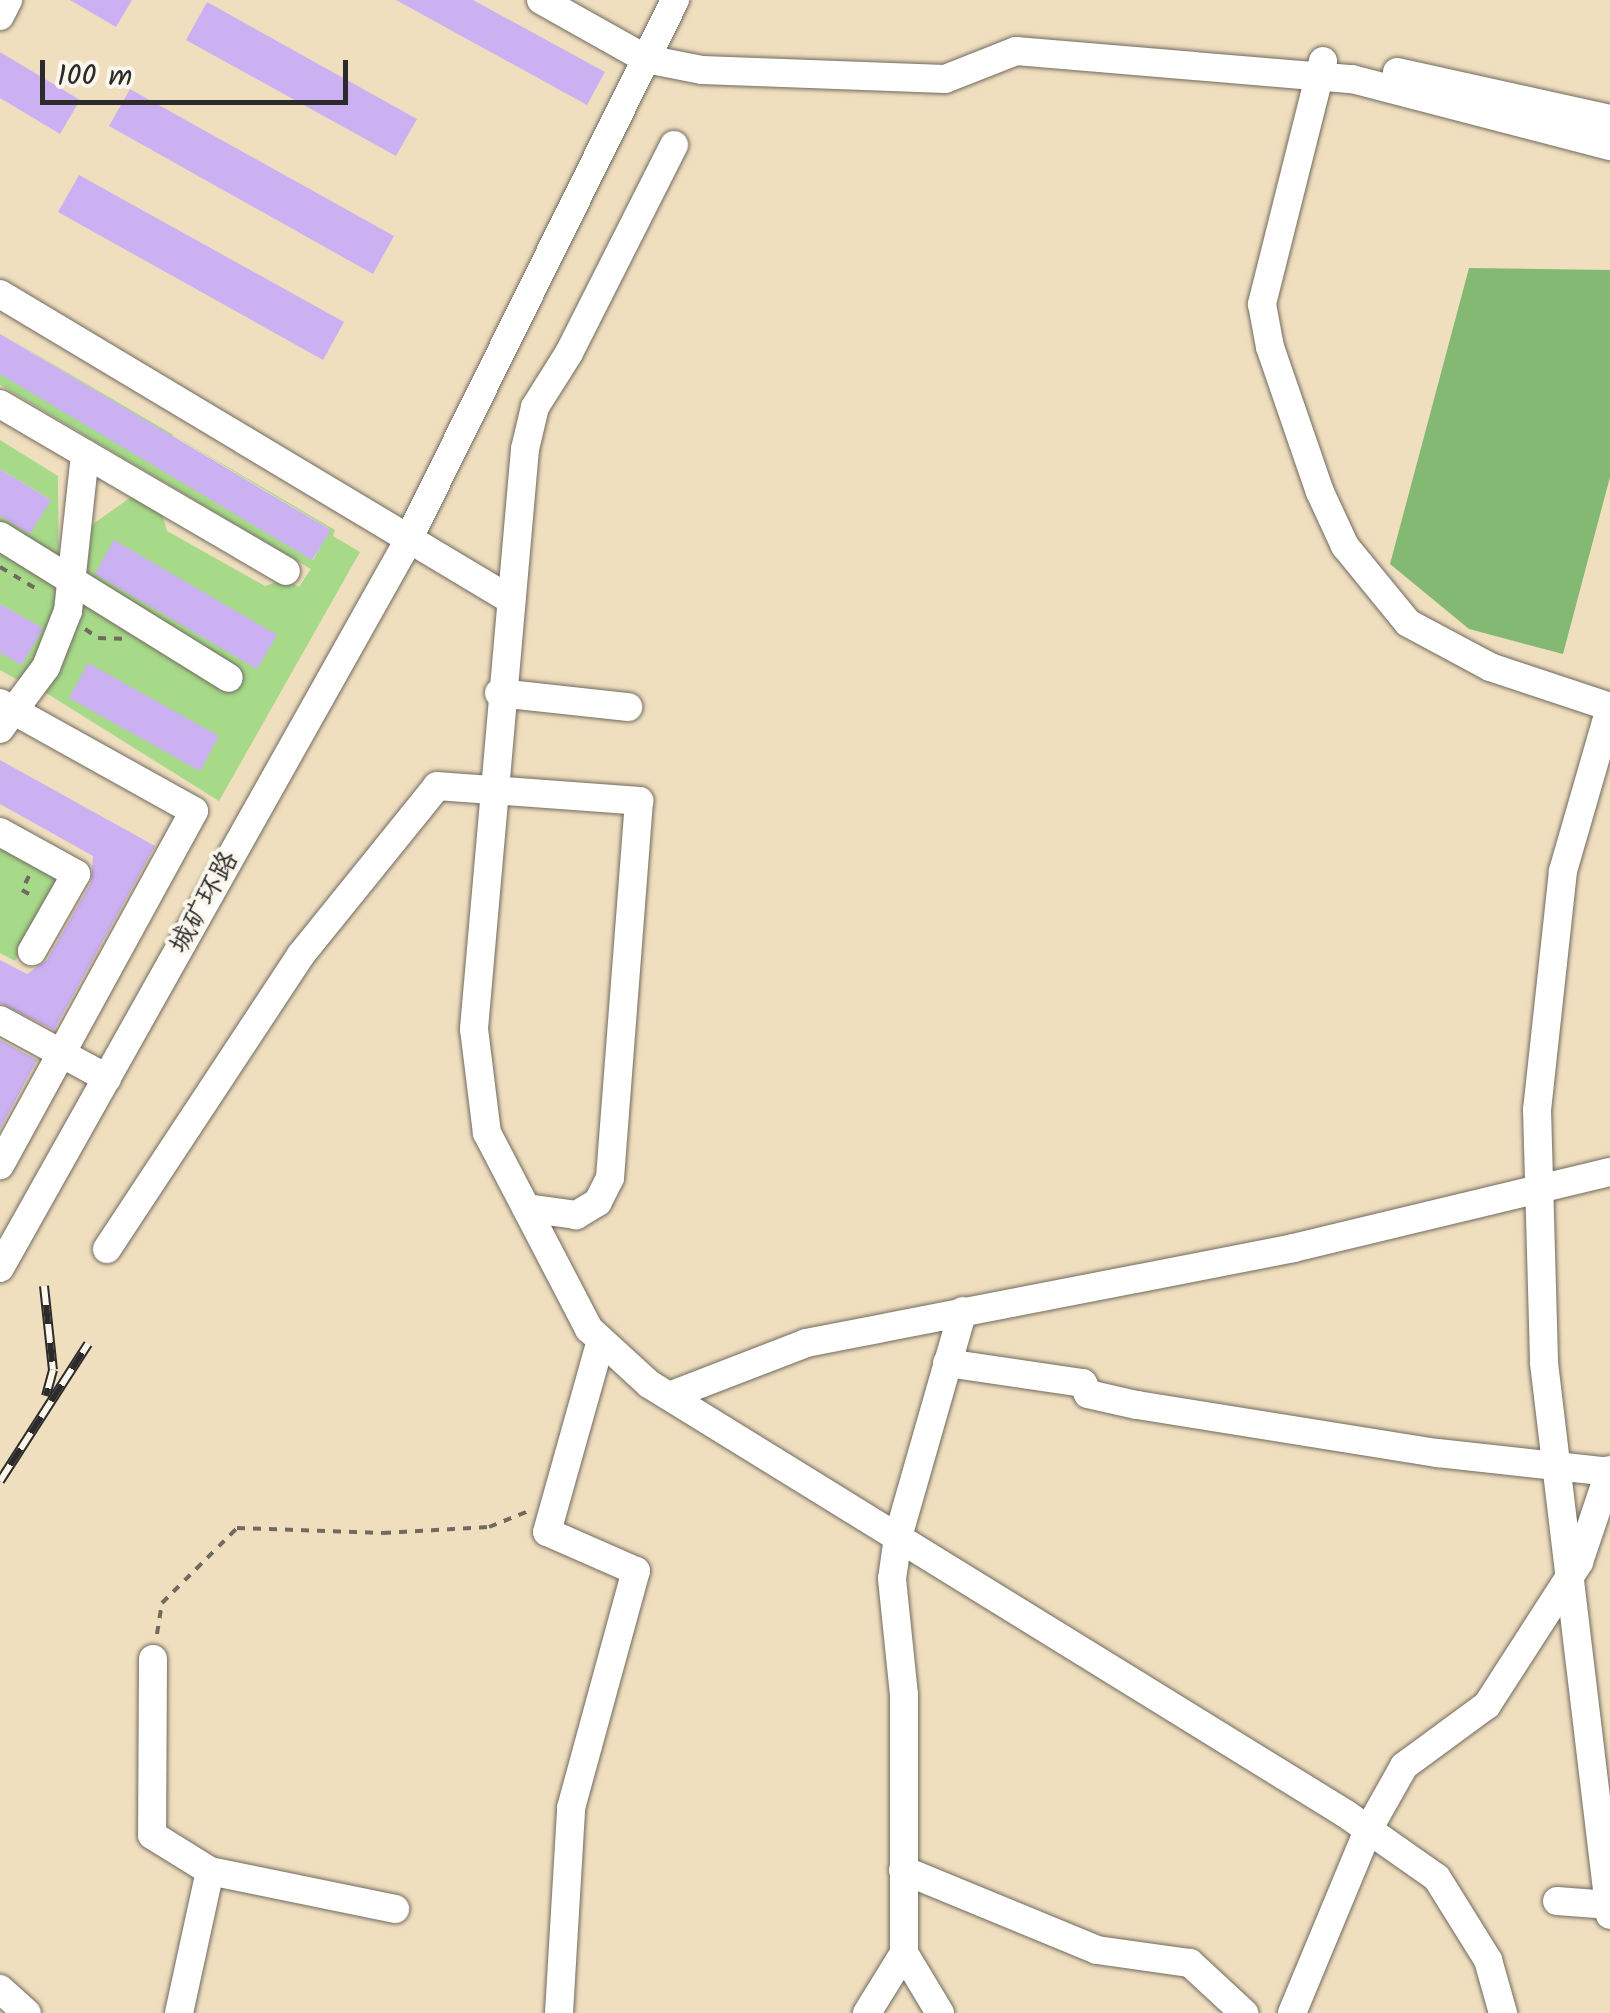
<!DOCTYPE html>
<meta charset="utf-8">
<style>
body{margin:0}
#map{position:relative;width:1610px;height:2013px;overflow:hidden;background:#f0dfbf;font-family:Kalam,"LXGW WenKai TC",sans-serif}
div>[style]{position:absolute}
.green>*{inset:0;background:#a6d988}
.forest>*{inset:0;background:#84b974}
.building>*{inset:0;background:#ccb1f2}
.path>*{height:4px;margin-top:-2px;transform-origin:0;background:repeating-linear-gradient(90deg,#706a5f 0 8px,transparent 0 16px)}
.roads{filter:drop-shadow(0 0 2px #706a5f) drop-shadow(0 0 2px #706a5f)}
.minor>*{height:28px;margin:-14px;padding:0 14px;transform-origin:14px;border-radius:14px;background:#fff}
.rail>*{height:10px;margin-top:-5px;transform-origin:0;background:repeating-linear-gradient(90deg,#fbf7ec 0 19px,#2b2b2b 0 38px);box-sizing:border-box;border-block:2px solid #2b2b2b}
span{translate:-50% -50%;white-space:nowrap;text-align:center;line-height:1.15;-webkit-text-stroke:8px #fbf7ec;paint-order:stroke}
.street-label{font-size:28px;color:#2b2b2b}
.scale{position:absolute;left:40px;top:60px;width:308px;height:45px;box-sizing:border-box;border:5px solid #2b2b2b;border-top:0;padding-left:12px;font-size:30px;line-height:35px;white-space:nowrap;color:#2b2b2b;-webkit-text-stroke:8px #fbf7ec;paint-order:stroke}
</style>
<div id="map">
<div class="green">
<div style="clip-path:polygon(evenodd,0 333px,335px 530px,333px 536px,360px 552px,219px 801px,43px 691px,93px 524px,134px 495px,161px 509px,167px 531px,265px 586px,285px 579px,299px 587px,311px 569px,0 385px,0 374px,146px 421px,0 333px,173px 435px,330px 529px,313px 560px,155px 465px,173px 435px)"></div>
<div style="clip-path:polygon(0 440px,58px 476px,59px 604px,23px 683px,0 670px,0 653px,42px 628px,0 604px,0 516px,51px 500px,0 469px)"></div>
<div style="clip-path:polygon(0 845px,60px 877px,15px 961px,0 953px)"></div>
</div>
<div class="forest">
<div style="clip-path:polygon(1469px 268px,1610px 270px,1610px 477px,1563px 654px,1469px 629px,1390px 564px)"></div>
</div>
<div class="building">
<div style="clip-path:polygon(70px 0,132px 0,116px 27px)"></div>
<div style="clip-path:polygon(396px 0,473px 0,605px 72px,587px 105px)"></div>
<div style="clip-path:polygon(207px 2px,417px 119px,396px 156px,186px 40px)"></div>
<div style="clip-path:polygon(0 52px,80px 100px,60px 134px,0 98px)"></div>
<div style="clip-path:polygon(130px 89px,394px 236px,373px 274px,109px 126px)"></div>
<div style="clip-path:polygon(79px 175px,344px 322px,323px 360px,58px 212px)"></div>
<div style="clip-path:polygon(0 334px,331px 530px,312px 560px,0 374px)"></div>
<div style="clip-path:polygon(0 469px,51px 500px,30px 534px,0 516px)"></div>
<div style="clip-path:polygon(114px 540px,277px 635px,257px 669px,95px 574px)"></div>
<div style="clip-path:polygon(0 604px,43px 628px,22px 665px,0 653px)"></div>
<div style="clip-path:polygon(88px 663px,219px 736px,200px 771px,69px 698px)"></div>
<div style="clip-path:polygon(0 760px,155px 846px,54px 1030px,0 1003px,0 960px,27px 974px,47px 960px,91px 883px,93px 856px,0 804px)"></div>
<div style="clip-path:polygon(0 1040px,37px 1060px,0 1129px)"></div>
</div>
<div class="path">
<div style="left:0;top:567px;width:47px;rotate:31deg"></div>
<div style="left:85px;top:629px;width:16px;rotate:35deg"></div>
<div style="left:98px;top:638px;width:24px;rotate:2deg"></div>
<div style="left:29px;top:876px;width:16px;rotate:117deg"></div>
<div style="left:22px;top:890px;width:14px;rotate:30deg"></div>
<div style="left:157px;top:1634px;width:31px;rotate:-81deg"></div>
<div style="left:162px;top:1603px;width:106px;rotate:-45deg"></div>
<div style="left:237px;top:1528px;width:146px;rotate:2deg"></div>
<div style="left:383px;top:1533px;width:106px;rotate:-3.2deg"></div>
<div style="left:489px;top:1527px;width:45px;rotate:-22deg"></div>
</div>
<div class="roads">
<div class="minor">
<div style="left:541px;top:0;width:120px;rotate:29.3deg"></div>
<div style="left:646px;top:59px;width:57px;rotate:11.1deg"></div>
<div style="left:702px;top:70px;width:243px;rotate:2.1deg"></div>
<div style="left:945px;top:79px;width:76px;rotate:-21.5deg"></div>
<div style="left:1016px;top:51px;width:337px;rotate:4.8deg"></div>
<div style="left:1352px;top:79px;width:267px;rotate:14.6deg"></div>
<div style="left:0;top:16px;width:18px;rotate:-63deg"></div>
<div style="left:1323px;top:61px;width:251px;rotate:104.1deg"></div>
<div style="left:1262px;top:304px;width:44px;rotate:79.5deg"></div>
<div style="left:1270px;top:347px;width:153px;rotate:71deg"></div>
<div style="left:1320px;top:492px;width:60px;rotate:65.2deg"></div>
<div style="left:1345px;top:546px;width:99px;rotate:50.7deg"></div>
<div style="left:1408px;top:623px;width:93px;rotate:28.2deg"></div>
<div style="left:1490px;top:667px;width:126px;rotate:18.4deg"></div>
<div style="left:1397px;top:72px;width:218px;rotate:12.4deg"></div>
<div style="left:674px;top:145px;width:233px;rotate:116.8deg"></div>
<div style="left:569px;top:353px;width:64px;rotate:122.2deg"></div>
<div style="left:535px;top:407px;width:43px;rotate:103.4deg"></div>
<div style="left:525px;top:449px;width:582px;rotate:95.03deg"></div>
<div style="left:474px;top:1029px;width:105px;rotate:82.9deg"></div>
<div style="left:487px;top:1133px;width:221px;rotate:62.5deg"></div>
<div style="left:589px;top:1329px;width:81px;rotate:42.5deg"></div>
<div style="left:649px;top:1384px;width:819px;rotate:31.67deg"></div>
<div style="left:1346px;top:1814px;width:111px;rotate:35.1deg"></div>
<div style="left:1437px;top:1878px;width:97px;rotate:58.1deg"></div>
<div style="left:1488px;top:1960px;width:55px;rotate:74.2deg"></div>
<div style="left:0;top:294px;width:596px;rotate:30.91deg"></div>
<div style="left:0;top:404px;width:331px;rotate:30.3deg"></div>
<div style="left:0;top:536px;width:269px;rotate:31.8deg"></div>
<div style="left:499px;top:693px;width:130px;rotate:6.2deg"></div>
<div style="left:0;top:703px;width:222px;rotate:29.1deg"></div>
<div style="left:194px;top:811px;width:404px;rotate:118.7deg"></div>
<div style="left:1610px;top:708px;width:170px;rotate:106.1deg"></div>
<div style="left:1563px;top:871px;width:239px;rotate:96.2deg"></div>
<div style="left:1537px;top:1109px;width:254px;rotate:88.4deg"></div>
<div style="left:1544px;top:1363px;width:556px;rotate:83.18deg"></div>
<div style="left:0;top:729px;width:77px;rotate:-53.4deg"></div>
<div style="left:46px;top:667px;width:60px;rotate:-68.6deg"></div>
<div style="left:68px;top:611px;width:158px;rotate:-83.8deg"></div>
<div style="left:0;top:832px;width:87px;rotate:28.9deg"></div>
<div style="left:76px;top:874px;width:89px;rotate:119.7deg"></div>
<div style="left:0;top:1020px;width:122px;rotate:28.5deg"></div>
<div style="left:107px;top:1249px;width:351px;rotate:-56.6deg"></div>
<div style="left:300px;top:956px;width:218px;rotate:-51.1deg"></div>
<div style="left:437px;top:786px;width:203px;rotate:4.2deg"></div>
<div style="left:639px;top:801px;width:378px;rotate:94.4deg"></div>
<div style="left:610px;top:1178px;width:27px;rotate:117deg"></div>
<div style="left:598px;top:1202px;width:26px;rotate:149deg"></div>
<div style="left:576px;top:1215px;width:50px;rotate:-172deg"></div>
<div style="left:0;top:1268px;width:821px;rotate:-60.69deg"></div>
<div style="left:402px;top:552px;width:616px;rotate:-63.68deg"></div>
<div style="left:947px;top:1363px;width:137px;rotate:8.4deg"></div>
<div style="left:1083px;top:1383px;width:12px;rotate:66deg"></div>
<div style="left:1088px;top:1394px;width:50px;rotate:12.7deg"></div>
<div style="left:1137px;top:1405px;width:305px;rotate:9.1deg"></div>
<div style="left:1438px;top:1453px;width:173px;rotate:6.3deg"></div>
<div style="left:669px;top:1396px;width:147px;rotate:-21.1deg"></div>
<div style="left:806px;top:1343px;width:496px;rotate:-11deg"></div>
<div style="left:1293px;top:1248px;width:326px;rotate:-13.5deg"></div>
<div style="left:153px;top:1659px;width:176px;rotate:90.3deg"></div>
<div style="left:152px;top:1835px;width:68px;rotate:31.8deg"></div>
<div style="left:903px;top:1870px;width:210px;rotate:22.4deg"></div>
<div style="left:1097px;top:1950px;width:94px;rotate:8deg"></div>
<div style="left:1190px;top:1963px;width:74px;rotate:42.8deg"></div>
<div style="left:1557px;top:1901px;width:53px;rotate:4.3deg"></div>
<div style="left:0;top:1989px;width:36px;rotate:42deg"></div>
<div style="left:179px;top:2013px;width:145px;rotate:-77.7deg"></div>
<div style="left:210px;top:1871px;width:189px;rotate:11.6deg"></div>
<div style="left:559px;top:2013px;width:205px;rotate:-86.6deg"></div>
<div style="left:571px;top:1808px;width:246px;rotate:-74.7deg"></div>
<div style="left:636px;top:1571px;width:97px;rotate:-156.3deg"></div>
<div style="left:547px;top:1532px;width:199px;rotate:-74.3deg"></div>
<div style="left:867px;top:2013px;width:70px;rotate:-58.3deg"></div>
<div style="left:940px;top:2013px;width:70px;rotate:-121deg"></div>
<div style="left:904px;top:1953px;width:258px;rotate:-90deg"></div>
<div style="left:904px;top:1695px;width:117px;rotate:-95.9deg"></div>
<div style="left:892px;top:1579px;width:42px;rotate:-81.9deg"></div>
<div style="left:898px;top:1537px;width:235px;rotate:-74deg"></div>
<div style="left:1292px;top:2013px;width:198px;rotate:-67.4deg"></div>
<div style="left:1368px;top:1830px;width:73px;rotate:-60.6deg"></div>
<div style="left:1404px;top:1766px;width:103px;rotate:-36.3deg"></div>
<div style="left:1487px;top:1705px;width:170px;rotate:-57.2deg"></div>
<div style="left:1579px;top:1562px;width:97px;rotate:-71.4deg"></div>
</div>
</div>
<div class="rail">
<div style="left:44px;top:1286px;width:84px;rotate:83.9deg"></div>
<div style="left:53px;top:1370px;width:27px;rotate:105deg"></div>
<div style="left:0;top:1481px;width:163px;rotate:-57.3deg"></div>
</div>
<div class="street-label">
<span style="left:205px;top:903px;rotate:-61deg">城矿环路</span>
</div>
<div class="scale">100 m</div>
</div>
